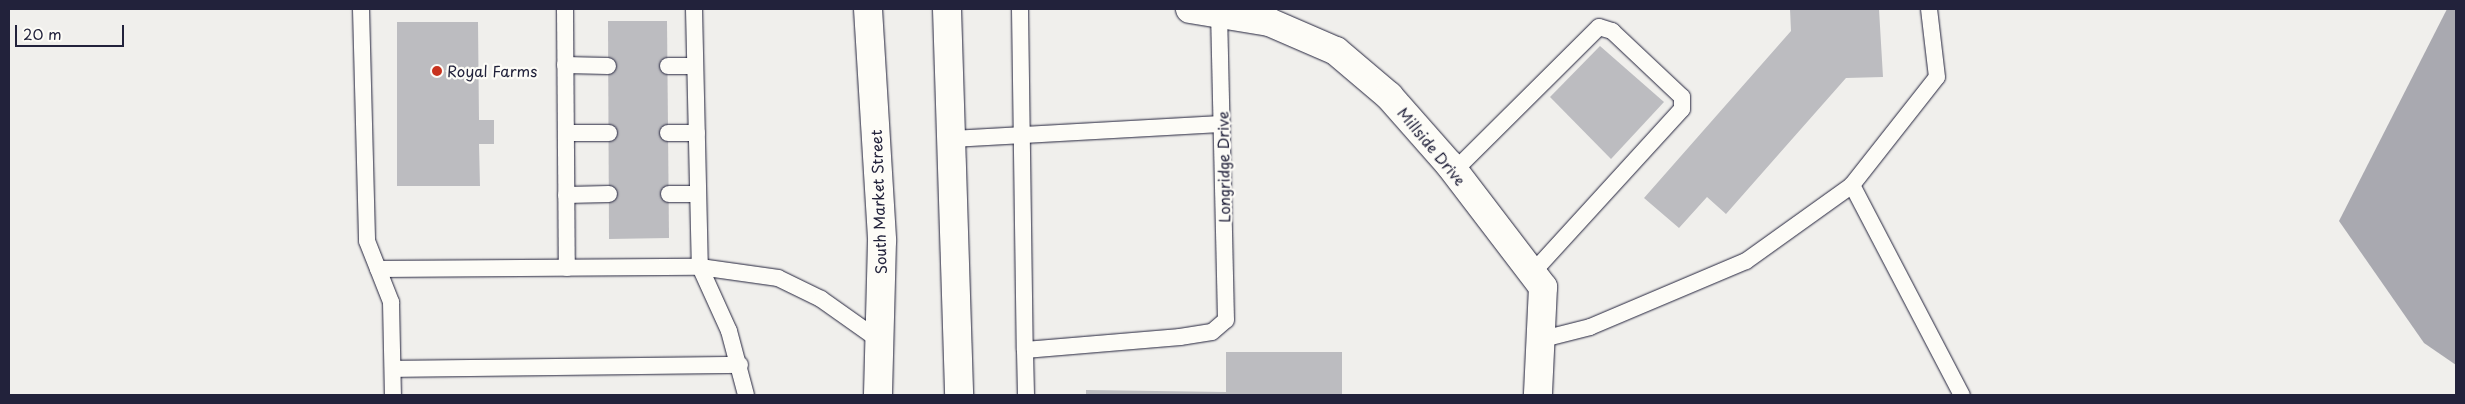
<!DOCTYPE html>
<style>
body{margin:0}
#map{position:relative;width:2465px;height:404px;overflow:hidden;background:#f0efec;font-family:"Playpen Sans",sans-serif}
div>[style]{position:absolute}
.water>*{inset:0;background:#a9a9b0}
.building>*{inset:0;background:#bcbcc0}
.roads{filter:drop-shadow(0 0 1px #22223b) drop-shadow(0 0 1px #22223b)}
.lane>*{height:16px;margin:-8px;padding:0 8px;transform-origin:8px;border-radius:8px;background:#fdfcf7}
.street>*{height:28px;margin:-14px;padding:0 14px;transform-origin:14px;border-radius:14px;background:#fdfcf7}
.primary>*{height:28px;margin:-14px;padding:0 14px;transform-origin:14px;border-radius:14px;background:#fdfcf7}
.dots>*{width:14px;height:14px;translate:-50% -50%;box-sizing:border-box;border:2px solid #fdfcf7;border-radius:50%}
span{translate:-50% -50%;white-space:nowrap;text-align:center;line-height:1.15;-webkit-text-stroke:4.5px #fdfcf7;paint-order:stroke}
.poi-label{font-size:15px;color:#22223b}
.left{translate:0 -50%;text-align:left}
.street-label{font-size:15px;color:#22223b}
.frame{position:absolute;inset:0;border:10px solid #22223b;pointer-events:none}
.scale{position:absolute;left:15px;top:25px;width:109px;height:22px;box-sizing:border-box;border:2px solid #22223b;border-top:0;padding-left:6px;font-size:15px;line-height:18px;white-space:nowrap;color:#22223b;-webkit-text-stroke:4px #fdfcf7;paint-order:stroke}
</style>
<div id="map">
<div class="water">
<div style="clip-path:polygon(2447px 9px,2456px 9px,2456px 365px,2424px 343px,2339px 221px)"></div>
</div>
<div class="building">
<div style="clip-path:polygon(1790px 9px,1879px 9px,1883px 77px,1846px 78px,1726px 214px,1707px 197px,1679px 228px,1644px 198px,1791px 31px)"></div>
<div style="clip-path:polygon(608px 21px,667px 21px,669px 238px,609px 239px)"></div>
<div style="clip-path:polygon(397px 22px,478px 22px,479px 120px,494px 120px,494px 144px,479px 144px,480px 186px,397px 186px)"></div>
<div style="clip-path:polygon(1600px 46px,1664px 102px,1611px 159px,1550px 97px)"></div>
<div style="clip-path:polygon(1226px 352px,1342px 352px,1342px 395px,1086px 395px,1086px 390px,1226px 392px)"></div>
</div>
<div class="roads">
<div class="lane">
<div style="left:361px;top:9px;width:232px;rotate:88.5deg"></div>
<div style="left:367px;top:241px;width:66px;rotate:68.5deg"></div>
<div style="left:391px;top:302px;width:93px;rotate:88.8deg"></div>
<div style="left:565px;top:9px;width:259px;rotate:89.6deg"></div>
<div style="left:694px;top:9px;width:258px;rotate:88.7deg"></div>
<div style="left:700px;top:267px;width:70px;rotate:65.6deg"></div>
<div style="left:729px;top:331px;width:66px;rotate:75.1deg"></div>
<div style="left:1020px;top:9px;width:341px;rotate:89.2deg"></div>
<div style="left:565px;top:65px;width:43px;rotate:1.3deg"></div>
<div style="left:668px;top:66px;width:27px"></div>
<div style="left:566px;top:133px;width:43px"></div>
<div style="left:668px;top:133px;width:29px"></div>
<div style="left:951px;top:139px;width:271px;rotate:-3.2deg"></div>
<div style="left:1454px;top:171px;width:204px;rotate:-44.8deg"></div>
<div style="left:1599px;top:27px;width:14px;rotate:17deg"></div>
<div style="left:1612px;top:31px;width:96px;rotate:43.3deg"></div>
<div style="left:1682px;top:97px;width:12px;rotate:90deg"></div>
<div style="left:1682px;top:109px;width:222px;rotate:132.4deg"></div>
<div style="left:1852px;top:185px;width:237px;rotate:62.4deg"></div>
<div style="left:669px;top:194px;width:29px"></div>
<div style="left:566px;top:195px;width:43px;rotate:-1.3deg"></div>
<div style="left:378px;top:269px;width:322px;rotate:-0.4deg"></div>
<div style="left:700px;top:267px;width:79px;rotate:8deg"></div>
<div style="left:778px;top:278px;width:48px;rotate:26deg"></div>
<div style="left:821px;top:299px;width:71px;rotate:35.3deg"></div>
<div style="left:1539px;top:340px;width:53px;rotate:-14.3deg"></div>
<div style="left:1590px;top:327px;width:169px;rotate:-22.9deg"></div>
<div style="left:1746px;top:261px;width:130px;rotate:-35.6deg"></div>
<div style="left:1852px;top:185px;width:137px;rotate:-51.8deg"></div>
<div style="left:1937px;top:77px;width:68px;rotate:-96.7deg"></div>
<div style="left:393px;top:369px;width:347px;rotate:-0.7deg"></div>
<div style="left:1026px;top:395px;width:45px;rotate:-91.3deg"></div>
<div style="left:1025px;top:350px;width:156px;rotate:-4.8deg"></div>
<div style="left:1180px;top:337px;width:32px;rotate:-9deg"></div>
<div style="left:1212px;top:332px;width:18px;rotate:-41deg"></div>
<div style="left:1226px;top:320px;width:305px;rotate:-91.3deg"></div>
</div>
<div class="street">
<div style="left:1190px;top:9px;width:80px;rotate:9.3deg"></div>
<div style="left:1269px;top:22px;width:73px;rotate:23.4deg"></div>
<div style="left:1336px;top:51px;width:70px;rotate:40.3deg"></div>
<div style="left:1389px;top:96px;width:91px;rotate:48.6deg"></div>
<div style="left:1449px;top:164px;width:155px;rotate:52.6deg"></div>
<div style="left:1543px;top:287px;width:108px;rotate:92.7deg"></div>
</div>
<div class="primary">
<div style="left:868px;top:9px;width:232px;rotate:86.5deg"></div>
<div style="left:882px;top:241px;width:154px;rotate:91.5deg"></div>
<div style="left:947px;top:9px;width:386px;rotate:88.2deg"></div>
</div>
</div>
<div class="dots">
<div style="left:437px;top:71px;background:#c8321e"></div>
</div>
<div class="poi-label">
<span class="left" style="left:447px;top:71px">Royal Farms</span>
</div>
<div class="street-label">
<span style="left:1432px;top:146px;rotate:50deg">Millside Drive</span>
<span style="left:1223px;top:167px;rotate:-91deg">Longridge Drive</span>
<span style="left:878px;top:202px;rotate:-92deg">South Market Street</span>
</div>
<div class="frame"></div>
<div class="scale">20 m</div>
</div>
